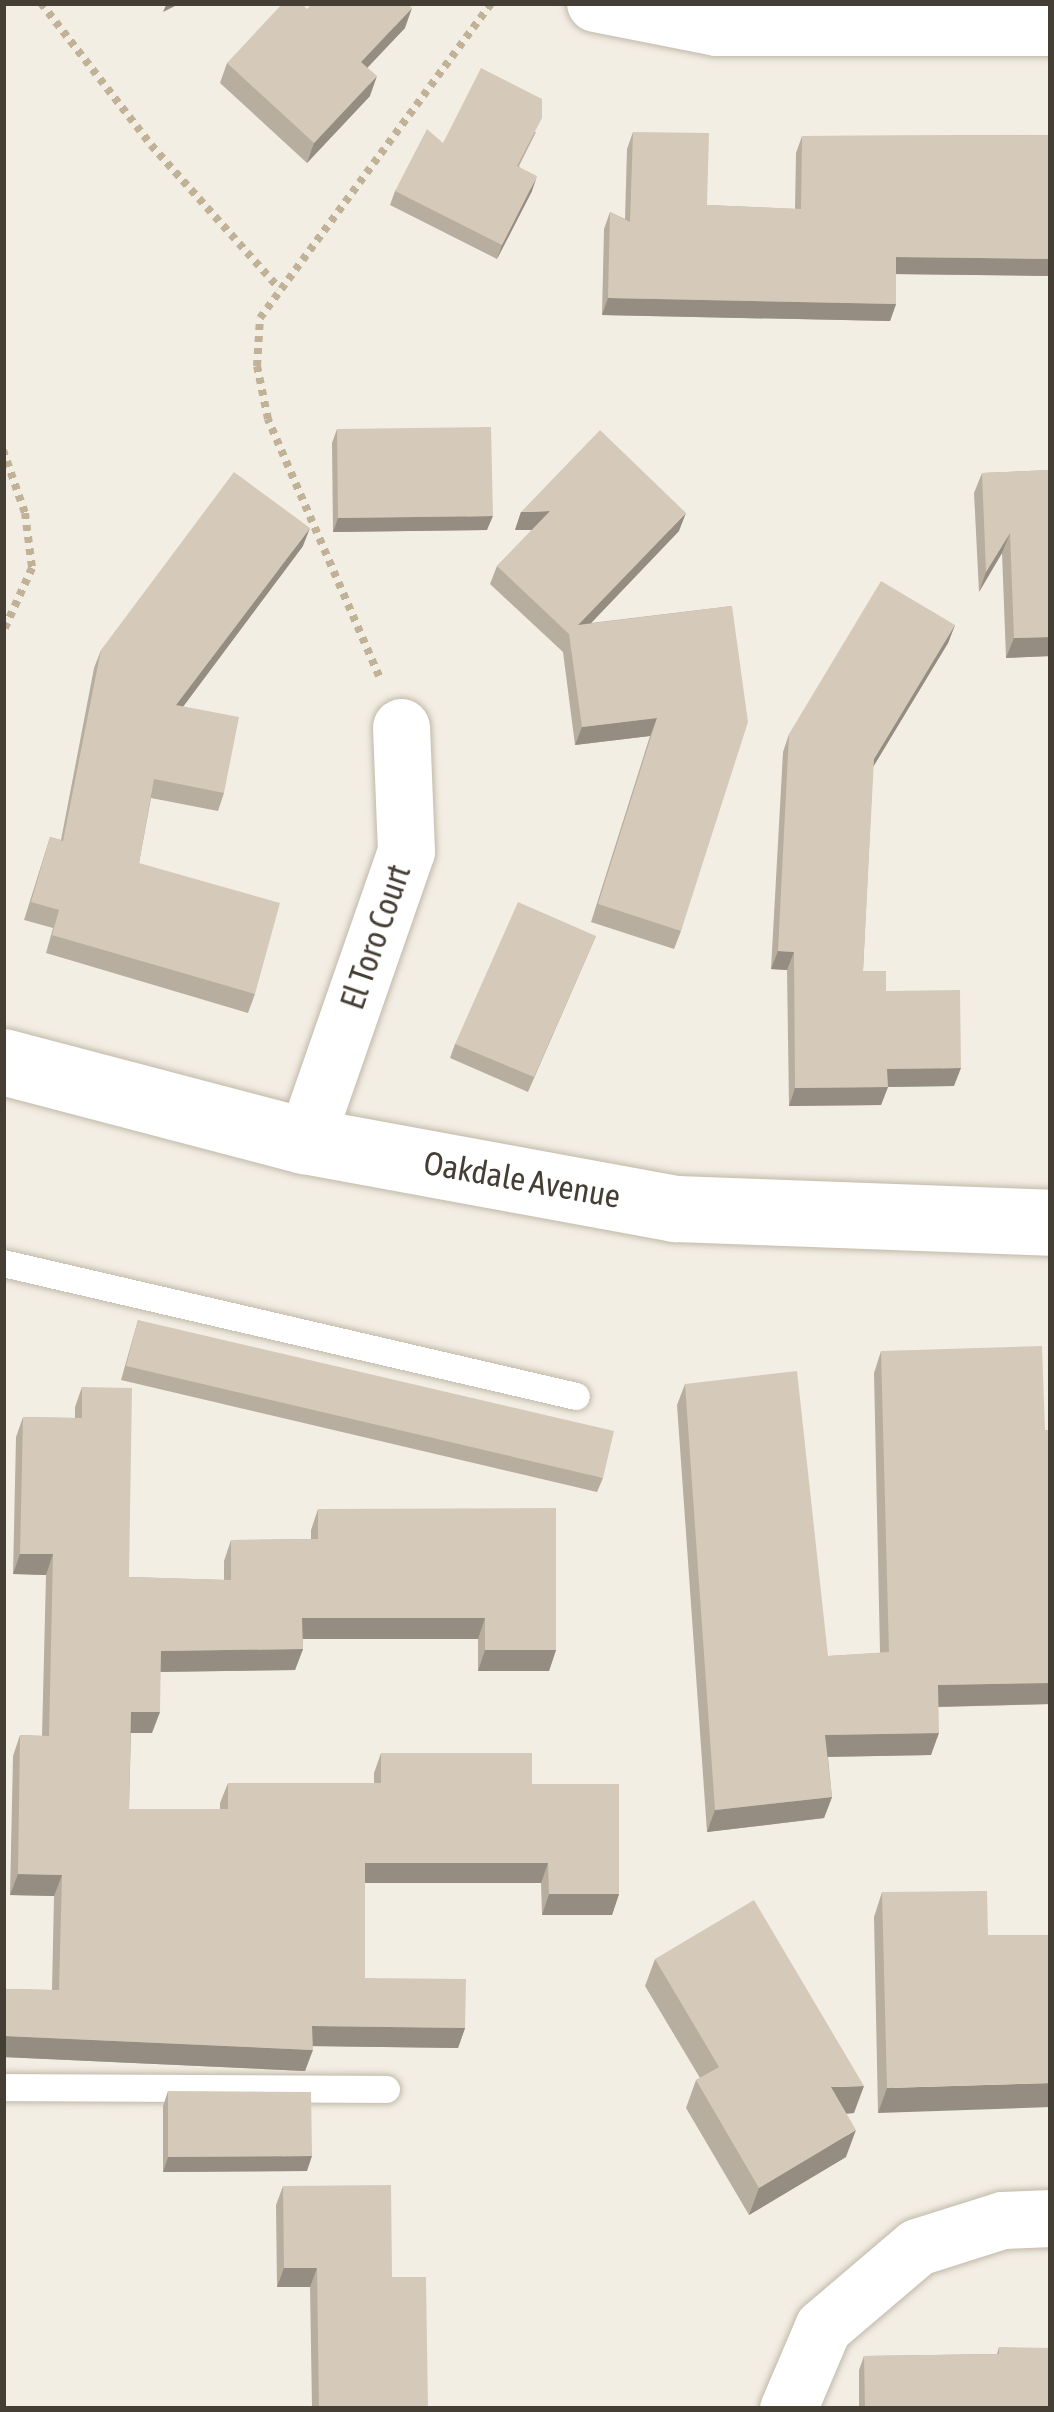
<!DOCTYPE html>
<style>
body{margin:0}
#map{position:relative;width:1054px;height:2412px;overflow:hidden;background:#f3eee4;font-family:"Asap Condensed",sans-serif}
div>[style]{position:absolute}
.path>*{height:8px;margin-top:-4px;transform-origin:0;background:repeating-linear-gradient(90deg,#c1b297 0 6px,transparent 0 12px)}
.roads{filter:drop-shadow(0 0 3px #c1b9a9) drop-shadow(0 0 3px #c1b9a9)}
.service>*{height:27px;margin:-13.5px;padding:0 13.5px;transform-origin:13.5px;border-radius:13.5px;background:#fff}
.minor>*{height:57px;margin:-28.5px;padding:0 28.5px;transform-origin:28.5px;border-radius:28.5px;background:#fff}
.tertiary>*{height:66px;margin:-33px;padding:0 33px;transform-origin:33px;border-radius:33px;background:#fff}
.wall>*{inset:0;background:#b7ae9f}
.shaded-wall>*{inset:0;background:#958d82}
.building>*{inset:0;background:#d5cab9}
span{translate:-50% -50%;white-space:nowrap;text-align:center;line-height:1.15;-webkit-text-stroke:9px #fff;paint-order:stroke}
.street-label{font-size:33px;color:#453e34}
.frame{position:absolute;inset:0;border:6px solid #453e34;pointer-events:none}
</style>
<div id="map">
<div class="path">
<div style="left:41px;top:3px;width:180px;rotate:52.2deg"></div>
<div style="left:151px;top:145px;width:192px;rotate:48.2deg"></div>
<div style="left:3px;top:450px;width:67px;rotate:70.8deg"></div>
<div style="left:25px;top:513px;width:55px;rotate:82.7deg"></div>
<div style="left:32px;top:568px;width:70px;rotate:114.4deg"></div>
<div style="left:379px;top:676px;width:280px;rotate:-113.4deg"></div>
<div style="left:268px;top:419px;width:54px;rotate:-101.7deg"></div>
<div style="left:257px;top:366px;width:48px;rotate:-86.4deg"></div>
<div style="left:260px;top:318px;width:391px;rotate:-53.7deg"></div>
</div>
<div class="roads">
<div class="service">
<div style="left:3px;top:1263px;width:588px;rotate:13.07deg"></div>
<div style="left:3px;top:2087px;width:383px;rotate:0.3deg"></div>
</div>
<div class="minor">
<div style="left:595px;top:3px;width:123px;rotate:11.2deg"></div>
<div style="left:716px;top:27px;width:335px"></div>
<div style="left:305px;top:1141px;width:307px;rotate:-70.8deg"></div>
<div style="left:406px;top:851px;width:124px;rotate:-92.3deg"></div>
<div style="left:788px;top:2409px;width:89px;rotate:-66.9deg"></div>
<div style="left:823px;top:2327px;width:123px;rotate:-40.4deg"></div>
<div style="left:917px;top:2247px;width:89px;rotate:-17.6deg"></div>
<div style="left:1002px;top:2220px;width:49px;rotate:-2.3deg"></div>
</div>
<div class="tertiary">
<div style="left:3px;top:1062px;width:312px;rotate:14.7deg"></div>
<div style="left:305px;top:1141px;width:377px;rotate:10.4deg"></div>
<div style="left:676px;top:1209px;width:375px;rotate:2.1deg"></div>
</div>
</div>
<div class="wall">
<div style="clip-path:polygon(307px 9px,405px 28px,367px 67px,370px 96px,307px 163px,220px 83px,227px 63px)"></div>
<div style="clip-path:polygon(536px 132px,519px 166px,532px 191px,497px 259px,390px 205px,395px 191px,443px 143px)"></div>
<div style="clip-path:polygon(633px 132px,707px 205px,795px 209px,796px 153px,802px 136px,1051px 135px,1051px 276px,896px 274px,896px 304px,890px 321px,602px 315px,604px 229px,610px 212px,625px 219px,627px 149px)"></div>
<div style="clip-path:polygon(337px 429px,487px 530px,333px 532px,332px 443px)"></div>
<div style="clip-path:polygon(1051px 470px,1051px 656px,1006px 658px,1002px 553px,979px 592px,974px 493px,982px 473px)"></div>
<div style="clip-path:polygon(521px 512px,679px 531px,591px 623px,732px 606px,681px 931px,674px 949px,591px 922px,650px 736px,575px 745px,563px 652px,490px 584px,497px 566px,532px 530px,515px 530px)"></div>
<div style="clip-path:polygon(303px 546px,183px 707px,224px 793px,218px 811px,151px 798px,139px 863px,255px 994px,248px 1013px,46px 953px,53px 928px,24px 920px,50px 837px,61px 840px,94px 668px,101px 650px)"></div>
<div style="clip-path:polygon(955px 625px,948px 643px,873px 767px,863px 971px,886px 991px,954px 1086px,888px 1087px,881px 1105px,789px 1106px,787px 970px,771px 969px,783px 752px,789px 734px)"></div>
<div style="clip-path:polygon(596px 936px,528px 1092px,450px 1058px,455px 1044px)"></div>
<div style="clip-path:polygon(138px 1320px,603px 1478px,597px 1492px,121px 1380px)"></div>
<div style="clip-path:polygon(881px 1351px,1045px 1430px,1051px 1430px,1051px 1704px,938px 1707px,931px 1755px,828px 1757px,832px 1797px,824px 1818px,707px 1832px,677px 1405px,685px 1384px,828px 1656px,880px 1653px,874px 1373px)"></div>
<div style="clip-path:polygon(82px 1387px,129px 1577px,224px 1580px,224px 1561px,231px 1540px,311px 1539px,311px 1530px,318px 1509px,556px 1650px,549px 1671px,478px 1671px,478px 1639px,303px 1639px,303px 1649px,295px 1670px,160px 1672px,152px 1733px,131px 1733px,129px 1809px,220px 1809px,220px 1803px,228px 1783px,374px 1783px,374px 1773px,381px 1753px,532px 1784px,619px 1894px,612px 1915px,542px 1915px,541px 1883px,365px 1883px,365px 1978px,465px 2028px,458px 2048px,313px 2046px,305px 2071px,3px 2057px,3px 1995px,5px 1989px,52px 1990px,54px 1896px,10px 1895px,13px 1756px,20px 1735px,42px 1736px,46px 1575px,13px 1574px,16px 1437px,23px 1417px,75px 1418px,75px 1407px)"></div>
<div style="clip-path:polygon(882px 1892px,988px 1935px,878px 2113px,874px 1917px)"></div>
<div style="clip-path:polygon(655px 1959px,854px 2113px,847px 2114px,846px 2157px,749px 2215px,686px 2108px,696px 2080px,700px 2078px,645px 1986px)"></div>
<div style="clip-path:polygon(168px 2091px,307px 2171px,163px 2172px,163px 2106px)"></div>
<div style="clip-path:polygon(283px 2186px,392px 2277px,428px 2409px,312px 2409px,310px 2287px,277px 2287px,276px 2205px)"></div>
<div style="clip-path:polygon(999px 2347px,1051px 2409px,859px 2409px,859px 2370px,864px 2356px,997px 2354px)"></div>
</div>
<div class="shaded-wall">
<div style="clip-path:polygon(167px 3px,181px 3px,163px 12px)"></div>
<div style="clip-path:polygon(412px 8px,405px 28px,354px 82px,361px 62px)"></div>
<div style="clip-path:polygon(377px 76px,370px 96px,307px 163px,314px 143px)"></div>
<div style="clip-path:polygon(537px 176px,532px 191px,497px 259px,502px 245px)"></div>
<div style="clip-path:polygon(896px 257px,1051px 259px,1051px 276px,890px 274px)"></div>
<div style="clip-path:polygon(608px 298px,896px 304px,890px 321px,602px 315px)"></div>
<div style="clip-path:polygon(550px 511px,544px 530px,515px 530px,521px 512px)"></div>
<div style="clip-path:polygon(686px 513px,679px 531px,572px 643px,578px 625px)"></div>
<div style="clip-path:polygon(493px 516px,487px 530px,333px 532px,338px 518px)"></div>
<div style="clip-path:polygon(310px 528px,303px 546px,170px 724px,176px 705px)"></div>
<div style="clip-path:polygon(1010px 533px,1002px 553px,979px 592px,986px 572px)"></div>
<div style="clip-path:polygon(955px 625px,948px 643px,867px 777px,874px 759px)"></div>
<div style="clip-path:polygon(1051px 637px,1051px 656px,1006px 658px,1014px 638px)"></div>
<div style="clip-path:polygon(657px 718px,650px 736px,575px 745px,582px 727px)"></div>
<div style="clip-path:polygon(778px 951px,794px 952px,787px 970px,771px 969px)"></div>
<div style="clip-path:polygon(961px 1068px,954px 1086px,880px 1087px,887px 1069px)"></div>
<div style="clip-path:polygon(888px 1087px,881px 1105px,789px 1106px,795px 1088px)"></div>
<div style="clip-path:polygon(20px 1554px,53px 1554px,46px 1575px,13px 1574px)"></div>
<div style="clip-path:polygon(302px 1618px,485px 1618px,478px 1639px,295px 1639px)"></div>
<div style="clip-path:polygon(303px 1649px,295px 1670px,153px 1672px,161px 1651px)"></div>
<div style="clip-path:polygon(485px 1650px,556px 1650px,549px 1671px,478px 1671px)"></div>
<div style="clip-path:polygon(1051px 1683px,1051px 1704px,930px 1707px,938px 1685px)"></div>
<div style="clip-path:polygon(131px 1712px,160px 1712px,152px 1733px,124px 1733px)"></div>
<div style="clip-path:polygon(939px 1733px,931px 1755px,817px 1757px,825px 1735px)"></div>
<div style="clip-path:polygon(832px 1797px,824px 1818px,707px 1832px,715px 1810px)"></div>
<div style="clip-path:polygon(365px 1863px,548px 1863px,541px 1883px,358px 1883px)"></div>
<div style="clip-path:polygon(18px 1874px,62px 1875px,54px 1896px,10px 1895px)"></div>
<div style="clip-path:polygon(549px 1894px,619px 1894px,612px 1915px,542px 1915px)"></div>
<div style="clip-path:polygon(312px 2026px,465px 2028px,458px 2048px,305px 2046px)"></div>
<div style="clip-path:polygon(4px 2036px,313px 2050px,305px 2071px,3px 2057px)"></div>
<div style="clip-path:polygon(1051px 2083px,1051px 2107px,878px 2113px,887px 2088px)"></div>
<div style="clip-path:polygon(864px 2086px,854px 2113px,821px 2114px,831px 2087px)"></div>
<div style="clip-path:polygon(856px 2130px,846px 2157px,749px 2215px,759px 2188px)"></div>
<div style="clip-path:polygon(312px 2156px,307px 2171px,163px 2172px,168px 2157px)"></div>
<div style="clip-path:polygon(284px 2268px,317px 2268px,310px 2287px,277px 2287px)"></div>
</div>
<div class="building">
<div style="clip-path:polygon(283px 3px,301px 3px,307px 9px,313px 3px,407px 3px,412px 8px,361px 62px,377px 76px,314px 143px,227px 63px)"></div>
<div style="clip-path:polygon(481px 68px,542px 99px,542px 118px,517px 166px,537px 176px,502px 245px,395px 191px,427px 129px,443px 143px)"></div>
<div style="clip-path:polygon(633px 132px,709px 133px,707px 205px,801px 209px,802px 136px,1051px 135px,1051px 259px,896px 257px,896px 304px,608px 298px,610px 212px,630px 222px)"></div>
<div style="clip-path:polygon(491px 427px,493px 516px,338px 518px,337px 429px)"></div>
<div style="clip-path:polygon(600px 430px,686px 513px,578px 625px,732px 606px,748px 722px,681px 931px,598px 904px,657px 718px,582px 727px,569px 634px,497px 566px,550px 511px,521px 512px)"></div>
<div style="clip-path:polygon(1051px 470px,1051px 637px,1014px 638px,1010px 533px,986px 572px,982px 473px)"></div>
<div style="clip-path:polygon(234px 472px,310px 528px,176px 705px,239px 717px,224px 793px,154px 779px,139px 863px,280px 903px,255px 994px,52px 935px,59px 910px,31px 902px,50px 837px,63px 841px,101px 650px)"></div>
<div style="clip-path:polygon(881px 581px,955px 625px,874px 759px,863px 971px,886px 971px,886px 991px,960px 990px,961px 1068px,887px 1069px,888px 1087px,795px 1088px,794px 952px,778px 951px,789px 734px)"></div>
<div style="clip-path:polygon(518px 902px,596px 936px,534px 1077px,455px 1044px)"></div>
<div style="clip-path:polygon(138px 1320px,614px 1431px,603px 1478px,126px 1366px)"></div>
<div style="clip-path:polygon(1042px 1346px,1045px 1430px,1051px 1430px,1051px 1683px,938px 1685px,939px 1733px,825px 1735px,832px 1797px,715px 1810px,685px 1384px,797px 1371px,828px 1656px,889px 1652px,881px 1351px)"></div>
<div style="clip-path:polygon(82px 1387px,132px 1388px,129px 1577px,231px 1580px,231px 1540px,318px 1539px,318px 1509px,556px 1508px,556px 1650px,485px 1650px,485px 1618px,302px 1618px,303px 1649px,161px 1651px,160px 1712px,131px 1712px,129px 1809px,228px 1809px,228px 1783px,381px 1783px,381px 1753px,532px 1753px,532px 1784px,619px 1784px,619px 1894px,549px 1894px,548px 1863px,365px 1863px,365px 1978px,466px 1979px,465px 2028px,312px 2026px,313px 2050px,4px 2036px,5px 1989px,59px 1990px,62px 1875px,18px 1874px,20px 1735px,49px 1736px,53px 1554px,20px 1554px,23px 1417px,82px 1418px)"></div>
<div style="clip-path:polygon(987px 1891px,988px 1935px,1051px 1935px,1051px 2083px,887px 2088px,882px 1892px)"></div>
<div style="clip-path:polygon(754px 1900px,864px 2086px,831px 2087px,856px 2130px,759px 2188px,696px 2080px,719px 2067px,655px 1959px)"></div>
<div style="clip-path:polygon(168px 2091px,311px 2092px,312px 2156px,168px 2157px)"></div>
<div style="clip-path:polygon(391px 2185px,392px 2277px,426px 2277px,428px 2409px,319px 2409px,317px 2268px,284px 2268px,283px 2186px)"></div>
<div style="clip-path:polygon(999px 2347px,1051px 2348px,1051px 2409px,865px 2409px,864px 2356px,999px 2354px)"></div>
<div style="clip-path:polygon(239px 2406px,239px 2409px,153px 2409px)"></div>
</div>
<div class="street-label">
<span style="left:376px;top:937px;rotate:-71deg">El Toro Court</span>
<span style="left:522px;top:1180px;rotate:10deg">Oakdale Avenue</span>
</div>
<div class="frame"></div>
</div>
